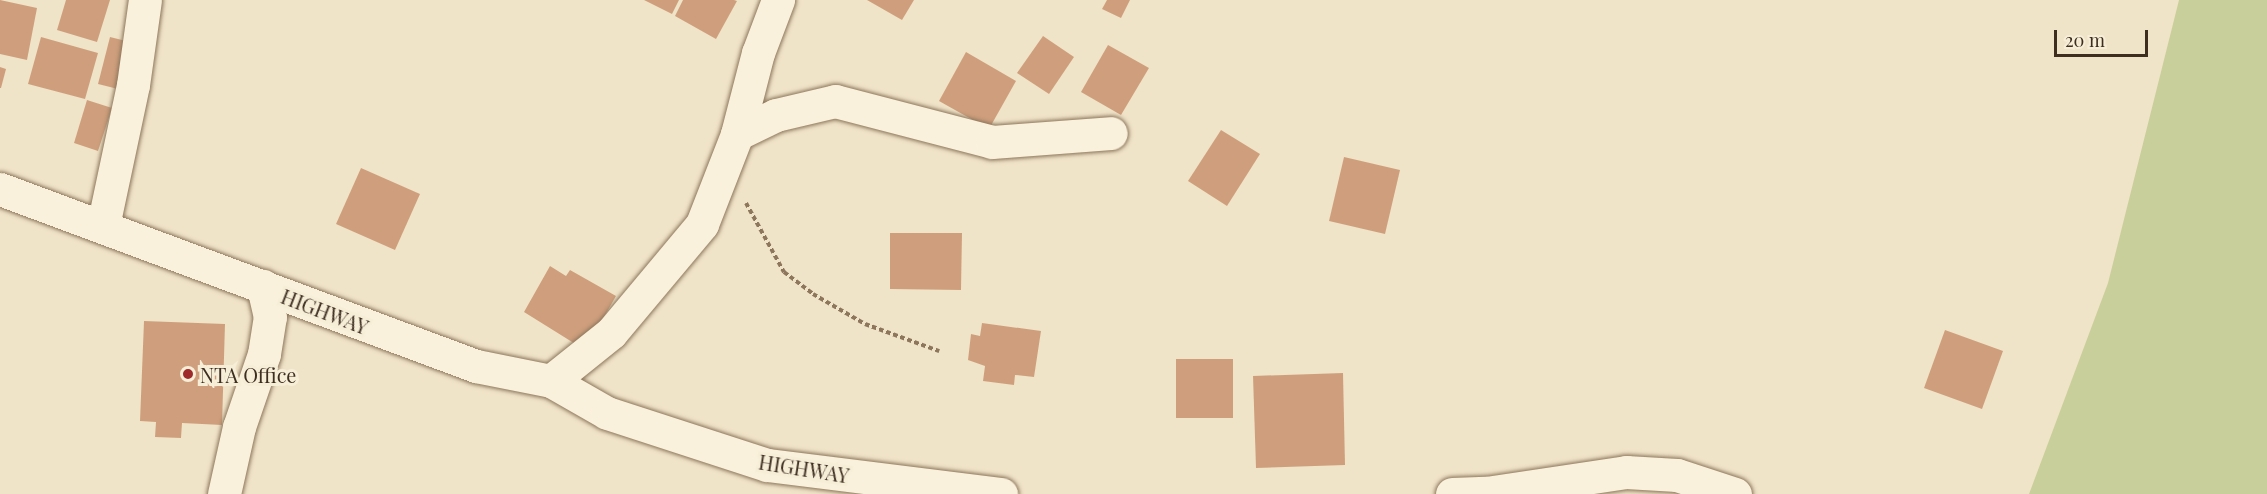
<!DOCTYPE html>
<style>
body{margin:0}
#map{position:relative;width:2267px;height:494px;overflow:hidden;background:#f0e4c8;font-family:"Playfair Display",serif}
div>[style]{position:absolute}
.green>*{inset:0;background:#c9cf9b}
.building>*{inset:0;background:#cf9f7d}
.path>*{height:4px;margin-top:-2px;transform-origin:0;background:repeating-linear-gradient(90deg,#8d765c 0 4.5px,transparent 0 7.5px)}
.roads{filter:drop-shadow(0 0 2px #8d765c) drop-shadow(0 0 2px #8d765c)}
.minor>*{height:33px;margin:-16.5px;padding:0 16.5px;transform-origin:16.5px;border-radius:16.5px;background:#faf1dc}
.dots>*{width:16px;height:16px;translate:-50% -50%;box-sizing:border-box;border:3px solid #f7eed8;border-radius:50%}
span{translate:-50% -50%;white-space:nowrap;text-align:center;line-height:1.15;-webkit-text-stroke:6px #f7eed8;paint-order:stroke}
.street-label{font-size:20px;color:#3d2e20}
.poi-label{font-size:20px;color:#3d2e20}
.left{translate:0 -50%;text-align:left}
.scale{position:absolute;left:2054px;top:30px;width:94px;height:27px;box-sizing:border-box;border:3px solid #3d2e20;border-top:0;padding-left:8px;font-size:18px;line-height:21px;white-space:nowrap;color:#3d2e20;-webkit-text-stroke:4px #f7eed8;paint-order:stroke}
</style>
<div id="map">
<div class="green">
<div style="clip-path:polygon(2179px 0,2267px 0,2267px 494px,2029px 494px,2108px 283px)"></div>
</div>
<div class="building">
<div style="clip-path:polygon(0 0,37px 8px,27px 60px,0 54px)"></div>
<div style="clip-path:polygon(66px 0,110px 0,97px 42px,57px 30px)"></div>
<div style="clip-path:polygon(644px 0,679px 0,672px 14px)"></div>
<div style="clip-path:polygon(683px 0,734px 0,737px 1px,716px 39px,675px 16px)"></div>
<div style="clip-path:polygon(867px 0,914px 0,902px 20px)"></div>
<div style="clip-path:polygon(1107px 0,1130px 0,1121px 18px,1102px 9px)"></div>
<div style="clip-path:polygon(1043px 36px,1074px 57px,1049px 94px,1017px 73px)"></div>
<div style="clip-path:polygon(41px 37px,98px 53px,85px 99px,28px 84px)"></div>
<div style="clip-path:polygon(110px 37px,134px 43px,122px 90px,98px 84px)"></div>
<div style="clip-path:polygon(1108px 45px,1149px 68px,1121px 115px,1081px 92px)"></div>
<div style="clip-path:polygon(966px 52px,1016px 81px,989px 129px,939px 101px)"></div>
<div style="clip-path:polygon(0 67px,6px 69px,1px 88px,0 88px)"></div>
<div style="clip-path:polygon(87px 100px,112px 108px,98px 151px,74px 143px)"></div>
<div style="clip-path:polygon(1221px 130px,1260px 154px,1227px 206px,1188px 181px)"></div>
<div style="clip-path:polygon(1344px 157px,1400px 170px,1385px 234px,1329px 221px)"></div>
<div style="clip-path:polygon(361px 168px,420px 194px,395px 250px,336px 224px)"></div>
<div style="clip-path:polygon(890px 233px,962px 233px,961px 290px,890px 289px)"></div>
<div style="clip-path:polygon(550px 266px,566px 276px,570px 270px,616px 296px,585px 350px,524px 312px)"></div>
<div style="clip-path:polygon(144px 321px,225px 324px,222px 425px,182px 423px,181px 438px,155px 437px,156px 422px,140px 421px)"></div>
<div style="clip-path:polygon(982px 323px,1041px 331px,1034px 377px,1015px 375px,1014px 385px,983px 381px,985px 366px,968px 360px,971px 334px,980px 336px)"></div>
<div style="clip-path:polygon(1945px 330px,2003px 351px,1982px 409px,1924px 388px)"></div>
<div style="clip-path:polygon(1176px 359px,1233px 359px,1233px 418px,1176px 418px)"></div>
<div style="clip-path:polygon(1343px 373px,1345px 465px,1256px 468px,1253px 376px)"></div>
</div>
<div class="path">
<div style="left:746px;top:203px;width:79px;rotate:61.2deg"></div>
<div style="left:784px;top:272px;width:36px;rotate:37deg"></div>
<div style="left:813px;top:294px;width:60px;rotate:30deg"></div>
<div style="left:865px;top:324px;width:79px;rotate:20deg"></div>
</div>
<div class="roads">
<div class="minor">
<div style="left:737px;top:134px;width:84px;rotate:-75.5deg"></div>
<div style="left:758px;top:53px;width:57px;rotate:-69.3deg"></div>
<div style="left:0;top:189px;width:508px;rotate:20.4deg"></div>
<div style="left:476px;top:366px;width:76px;rotate:11.3deg"></div>
<div style="left:551px;top:381px;width:64px;rotate:29.7deg"></div>
<div style="left:607px;top:413px;width:168px;rotate:18deg"></div>
<div style="left:767px;top:465px;width:236px;rotate:7.1deg"></div>
<div style="left:103px;top:226px;width:144px;rotate:-78deg"></div>
<div style="left:133px;top:85px;width:86px;rotate:-82deg"></div>
<div style="left:551px;top:381px;width:77px;rotate:-38.7deg"></div>
<div style="left:611px;top:333px;width:142px;rotate:-50.1deg"></div>
<div style="left:702px;top:224px;width:97px;rotate:-68.7deg"></div>
<div style="left:737px;top:134px;width:43px;rotate:-26deg"></div>
<div style="left:776px;top:115px;width:61px;rotate:-13.3deg"></div>
<div style="left:835px;top:101px;width:162px;rotate:14.6deg"></div>
<div style="left:992px;top:142px;width:119px;rotate:-4.3deg"></div>
<div style="left:224px;top:494px;width:69px;rotate:-77.4deg"></div>
<div style="left:239px;top:427px;width:77px;rotate:-71.1deg"></div>
<div style="left:264px;top:354px;width:37px;rotate:-81deg"></div>
<div style="left:270px;top:317px;width:32px;rotate:-103deg"></div>
<div style="left:1452px;top:494px;width:34px;rotate:-2deg"></div>
<div style="left:1486px;top:493px;width:142px;rotate:-8.5deg"></div>
<div style="left:1626px;top:472px;width:51px;rotate:3.4deg"></div>
<div style="left:1677px;top:475px;width:61px;rotate:18.1deg"></div>
</div>
</div>
<div class="dots">
<div style="left:188px;top:374px;background:#9e2a2b"></div>
</div>
<div class="street-label">
<span style="left:325px;top:311px;rotate:21deg">HIGHWAY</span>
<span style="left:804px;top:468px;rotate:9deg">HIGHWAY</span>
</div>
<div class="poi-label">
<span class="left" style="left:200px;top:374px">NTA Office</span>
</div>
<div class="scale">20 m</div>
</div>
